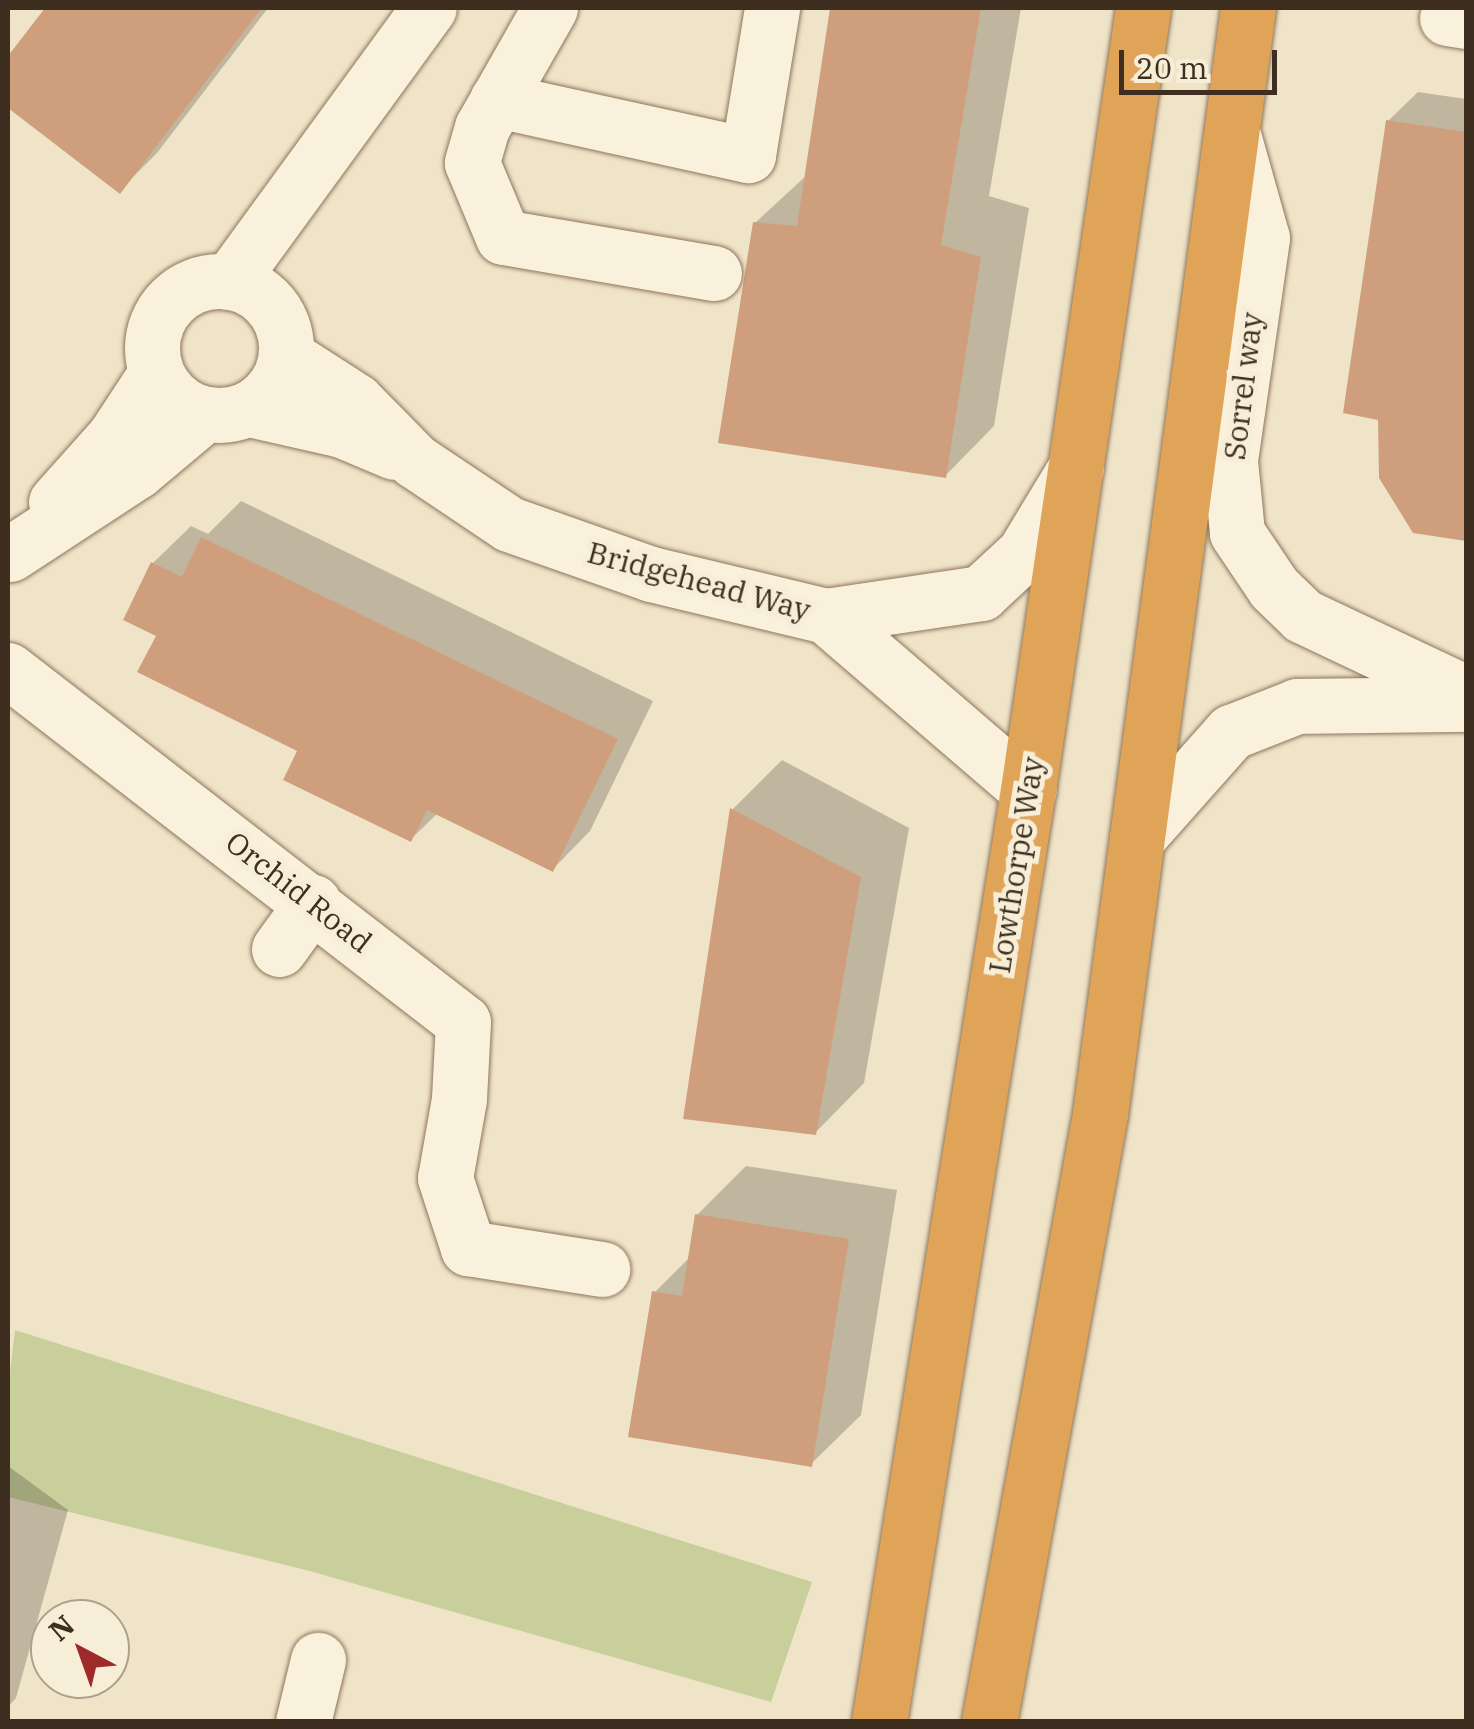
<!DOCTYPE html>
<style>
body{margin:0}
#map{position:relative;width:1474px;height:1729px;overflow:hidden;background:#f0e4c8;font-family:"IBM Plex Serif",serif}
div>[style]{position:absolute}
.green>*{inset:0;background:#c9cf9b}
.shadow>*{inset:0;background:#0003}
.building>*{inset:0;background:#cf9f7d}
.roads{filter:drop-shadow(0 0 2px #8d765c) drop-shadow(0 0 2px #8d765c)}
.minor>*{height:55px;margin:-27.5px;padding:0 27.5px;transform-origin:27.5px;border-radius:27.5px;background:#faf1dc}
.minor>.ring{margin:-27.5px;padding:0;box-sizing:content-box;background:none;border:55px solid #faf1dc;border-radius:50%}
.highway>*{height:55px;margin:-27.5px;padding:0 27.5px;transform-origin:27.5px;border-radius:27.5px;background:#e0a458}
span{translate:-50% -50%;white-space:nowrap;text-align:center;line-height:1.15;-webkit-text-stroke:10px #f7eed8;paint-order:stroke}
.street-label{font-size:30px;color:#3d2e20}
.frame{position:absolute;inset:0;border:10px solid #3d2e20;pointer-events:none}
.north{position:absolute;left:30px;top:1599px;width:100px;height:100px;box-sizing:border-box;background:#f7eed8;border:2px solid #ada18e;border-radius:50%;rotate:319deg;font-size:28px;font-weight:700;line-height:40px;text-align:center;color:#3d2e20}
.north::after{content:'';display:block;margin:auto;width:35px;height:45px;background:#9e2a2b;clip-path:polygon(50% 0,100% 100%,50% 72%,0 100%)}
.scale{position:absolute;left:1119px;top:50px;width:158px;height:45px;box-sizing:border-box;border:5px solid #3d2e20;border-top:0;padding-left:12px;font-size:30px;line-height:35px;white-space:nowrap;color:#3d2e20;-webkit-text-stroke:8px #f7eed8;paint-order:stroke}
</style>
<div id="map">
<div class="green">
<div style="clip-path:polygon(15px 1330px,812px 1582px,771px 1702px,306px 1570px,8px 1497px,8px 1388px)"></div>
</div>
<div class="shadow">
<div style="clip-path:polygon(48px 8px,268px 8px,157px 153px,120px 190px,8px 104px,8px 60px)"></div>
<div style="clip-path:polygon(833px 8px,1021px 8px,989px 196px,1029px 208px,994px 426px,945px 476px,755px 223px,808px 174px)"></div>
<div style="clip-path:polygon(1418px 92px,1466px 99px,1466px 538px,1414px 531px,1388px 121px)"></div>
<div style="clip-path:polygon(241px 501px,653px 701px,590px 831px,553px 869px,438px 813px,411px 839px,159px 634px,153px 563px,191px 526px,208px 534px)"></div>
<div style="clip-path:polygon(782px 760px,909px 828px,864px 1083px,815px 1133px,686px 1117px,733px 809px)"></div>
<div style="clip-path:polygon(746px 1166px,897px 1190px,861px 1415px,811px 1464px,655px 1292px,690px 1257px,697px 1215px)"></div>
<div style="clip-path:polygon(8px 1466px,68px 1510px,16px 1698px,8px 1707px)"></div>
</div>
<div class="building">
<div style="clip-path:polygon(45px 8px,262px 8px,120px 194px,8px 108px,8px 56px)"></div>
<div style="clip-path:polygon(830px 8px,981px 8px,941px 245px,981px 257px,946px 478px,718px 443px,753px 222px,797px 226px)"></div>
<div style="clip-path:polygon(1386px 120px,1466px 132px,1466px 541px,1413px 533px,1379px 478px,1378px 420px,1343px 413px)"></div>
<div style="clip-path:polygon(201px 537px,618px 739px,553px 872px,427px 810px,411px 842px,283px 780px,297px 751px,137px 672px,156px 636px,123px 620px,151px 562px,182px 577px)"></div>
<div style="clip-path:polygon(730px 808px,861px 877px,816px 1135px,683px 1119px)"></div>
<div style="clip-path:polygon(695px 1214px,849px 1239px,812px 1467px,628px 1437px,652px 1291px,682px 1296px)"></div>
</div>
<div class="roads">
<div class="minor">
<div style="left:550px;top:8px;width:137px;rotate:119.7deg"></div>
<div style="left:482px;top:127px;width:37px;rotate:106deg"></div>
<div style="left:472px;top:163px;width:80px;rotate:67.3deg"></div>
<div style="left:503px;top:237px;width:214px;rotate:9.7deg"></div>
<div style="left:1447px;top:18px;width:19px;rotate:9deg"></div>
<div style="left:497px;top:100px;width:257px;rotate:12.4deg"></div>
<div style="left:748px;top:155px;width:149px;rotate:-80.7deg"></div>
<div style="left:1233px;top:135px;width:107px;rotate:74.3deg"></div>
<div style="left:1262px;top:238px;width:225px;rotate:98.2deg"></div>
<div style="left:1230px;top:461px;width:72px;rotate:84.4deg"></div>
<div style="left:1237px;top:533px;width:66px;rotate:56.1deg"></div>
<div style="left:1274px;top:588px;width:40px;rotate:44deg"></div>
<div style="left:1303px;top:616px;width:180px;rotate:25.3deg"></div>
<div class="ring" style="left:152px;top:281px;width:79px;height:79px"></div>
<div style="left:229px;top:282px;width:339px;rotate:-53.9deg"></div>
<div style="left:286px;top:356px;width:83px;rotate:32.7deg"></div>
<div style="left:356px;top:401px;width:84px;rotate:45.5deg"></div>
<div style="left:415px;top:461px;width:113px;rotate:33.8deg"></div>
<div style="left:509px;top:524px;width:151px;rotate:19.4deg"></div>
<div style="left:651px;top:574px;width:180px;rotate:13.5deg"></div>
<div style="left:826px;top:616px;width:157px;rotate:-8.4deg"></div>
<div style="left:981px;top:593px;width:59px;rotate:-42.9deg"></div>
<div style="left:1024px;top:553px;width:100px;rotate:-58.8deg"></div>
<div style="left:249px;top:409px;width:95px;rotate:12.7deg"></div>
<div style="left:342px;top:430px;width:56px;rotate:22.9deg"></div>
<div style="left:56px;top:502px;width:87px;rotate:-48.3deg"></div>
<div style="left:114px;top:437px;width:77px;rotate:-56.7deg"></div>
<div style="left:10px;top:554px;width:152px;rotate:-33.2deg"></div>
<div style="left:137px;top:471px;width:89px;rotate:-40deg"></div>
<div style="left:826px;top:616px;width:267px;rotate:40.7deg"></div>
<div style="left:8px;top:670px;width:575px;rotate:37.73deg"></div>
<div style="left:463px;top:1022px;width:77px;rotate:93deg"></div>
<div style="left:459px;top:1099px;width:80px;rotate:100deg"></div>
<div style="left:445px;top:1178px;width:74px;rotate:71.8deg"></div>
<div style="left:468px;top:1248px;width:136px;rotate:8.9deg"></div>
<div style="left:1137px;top:838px;width:142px;rotate:-48.4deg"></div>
<div style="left:1231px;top:732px;width:71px;rotate:-21.5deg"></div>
<div style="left:1297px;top:706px;width:167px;rotate:-0.7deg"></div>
<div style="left:279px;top:949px;width:58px;rotate:-54.1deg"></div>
<div style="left:303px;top:1722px;width:64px;rotate:-76.4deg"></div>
</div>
<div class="highway">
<div style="left:879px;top:1722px;width:944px;rotate:-80.92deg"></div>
<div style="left:1028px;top:790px;width:790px;rotate:-81.63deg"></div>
<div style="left:989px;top:1722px;width:618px;rotate:-79.65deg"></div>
<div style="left:1100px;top:1114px;width:1116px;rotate:-82.38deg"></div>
</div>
</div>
<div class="street-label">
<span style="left:1243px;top:386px;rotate:-83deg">Sorrel way</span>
<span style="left:699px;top:581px;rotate:15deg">Bridgehead Way</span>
<span style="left:1016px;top:865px;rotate:-81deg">Lowthorpe Way</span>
<span style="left:299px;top:892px;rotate:38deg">Orchid Road</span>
</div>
<div class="frame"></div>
<div class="north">N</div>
<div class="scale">20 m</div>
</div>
